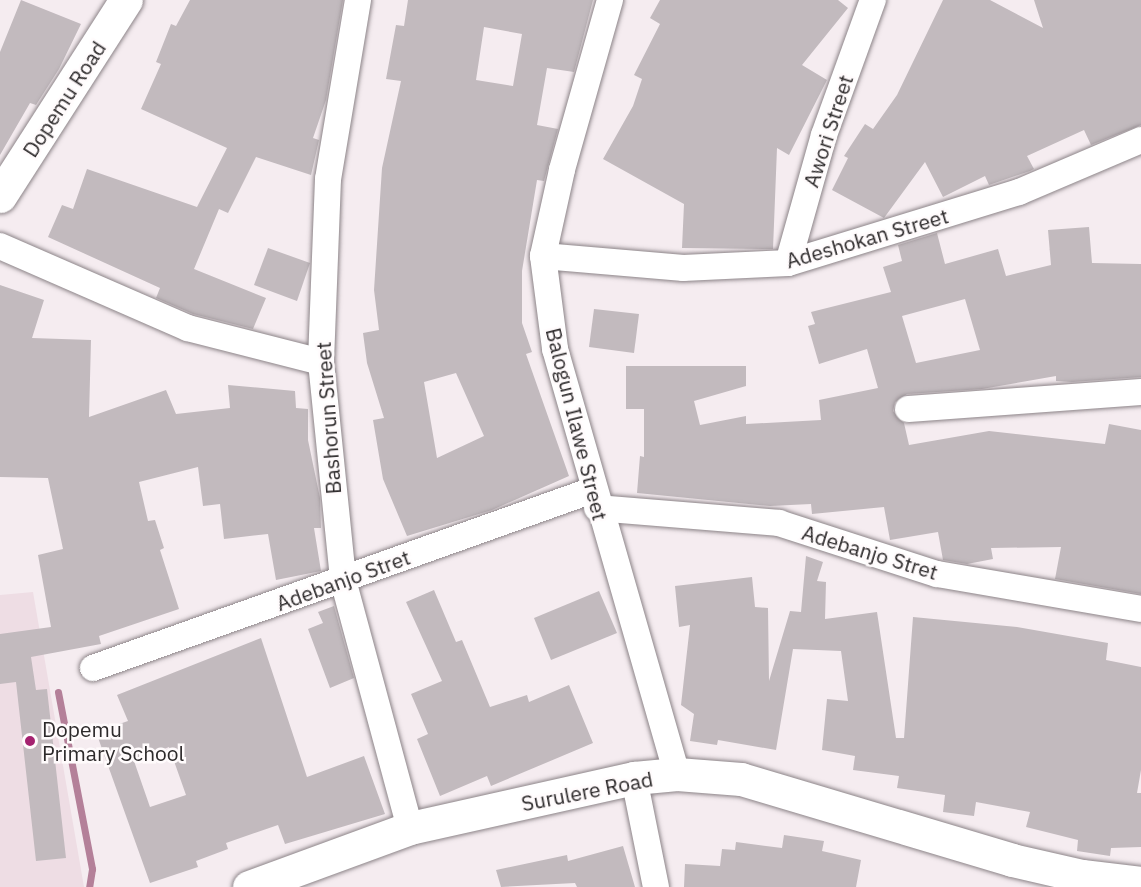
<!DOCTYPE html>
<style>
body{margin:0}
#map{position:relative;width:1141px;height:887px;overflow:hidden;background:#f5ecf0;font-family:"IBM Plex Sans",sans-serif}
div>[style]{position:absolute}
.built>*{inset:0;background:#eedde4}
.stream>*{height:7px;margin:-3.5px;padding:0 3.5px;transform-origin:3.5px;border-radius:3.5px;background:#b48099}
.building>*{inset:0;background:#c2babe}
.roads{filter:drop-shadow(0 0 2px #8c8488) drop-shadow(0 0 2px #8c8488)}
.street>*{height:26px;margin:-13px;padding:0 13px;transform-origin:13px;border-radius:13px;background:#fff}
.secondary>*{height:33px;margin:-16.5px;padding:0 16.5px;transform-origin:16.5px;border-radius:16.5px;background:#fff}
.dots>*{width:16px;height:16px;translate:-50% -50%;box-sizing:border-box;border:3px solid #fffbfc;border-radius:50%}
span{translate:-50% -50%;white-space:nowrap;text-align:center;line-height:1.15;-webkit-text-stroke:5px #fffbfc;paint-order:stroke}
.street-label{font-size:21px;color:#2d2a2b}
.poi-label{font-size:21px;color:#2d2a2b}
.left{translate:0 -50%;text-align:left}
</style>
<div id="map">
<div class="built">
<div style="clip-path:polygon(33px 592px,84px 887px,0 887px,0 595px)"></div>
</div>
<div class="stream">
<div style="left:58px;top:692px;width:180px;rotate:79.1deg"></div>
<div style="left:92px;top:869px;width:18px;rotate:99deg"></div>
</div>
<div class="building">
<div style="clip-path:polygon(21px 0,81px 24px,59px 69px,36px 105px,30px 103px,0 155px,0 52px)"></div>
<div style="clip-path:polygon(190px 0,343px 0,326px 100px,313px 138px,319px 140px,311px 175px,256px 157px,228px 213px,219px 209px,194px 269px,266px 298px,253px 329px,193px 314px,156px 298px,160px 288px,48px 237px,62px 205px,73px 209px,87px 169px,197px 207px,227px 148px,141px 109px,161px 64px,156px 62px,171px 24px,176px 26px)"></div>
<div style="clip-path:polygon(evenodd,408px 0,593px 0,574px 72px,547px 68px,537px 125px,558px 129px,544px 181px,537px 180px,522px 271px,522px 323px,532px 352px,526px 354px,569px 476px,492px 510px,407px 536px,383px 479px,373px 420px,384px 418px,367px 363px,363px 333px,379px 330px,374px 290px,382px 168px,401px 81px,386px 79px,396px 25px,404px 26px,408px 0,484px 27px,522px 34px,513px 86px,476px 80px,484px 27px,408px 0,456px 373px,484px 436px,437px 458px,424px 382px,456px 373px)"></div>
<div style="clip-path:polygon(660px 0,838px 0,848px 8px,802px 65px,827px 80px,789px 155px,777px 148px,773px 249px,682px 248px,684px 204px,603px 159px,633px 106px,642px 79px,634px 75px,660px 24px,650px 18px)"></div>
<div style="clip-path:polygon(943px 0,990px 0,1043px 28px,1034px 0,1141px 0,1141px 125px,1091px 145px,1084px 130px,1027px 156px,1034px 169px,1030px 171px,989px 185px,985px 176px,943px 197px,925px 162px,884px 218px,832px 190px,848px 158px,844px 156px,865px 124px,873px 129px,897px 95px)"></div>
<div style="clip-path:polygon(evenodd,1089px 227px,1092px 263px,1141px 264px,1141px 377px,1072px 382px,1056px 381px,1056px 376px,982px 389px,907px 394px,895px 402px,893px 411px,904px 423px,909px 445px,989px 431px,1105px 444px,1109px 424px,1141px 430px,1141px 594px,1055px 579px,1061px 547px,991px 548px,993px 559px,967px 564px,943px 560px,938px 532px,890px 540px,884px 507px,812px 514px,811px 504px,770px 506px,637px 493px,640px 456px,644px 457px,644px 409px,626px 409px,626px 366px,746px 366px,746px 386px,694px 401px,700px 425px,746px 416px,746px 424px,821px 420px,819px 400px,878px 388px,867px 349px,819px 364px,808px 326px,815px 324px,811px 312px,891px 292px,883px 267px,902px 261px,898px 245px,937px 233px,945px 264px,998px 249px,1006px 276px,1051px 265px,1048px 230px,1089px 227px,965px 299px,980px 350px,916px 363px,902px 316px,965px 299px)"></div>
<div style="clip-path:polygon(268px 248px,310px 263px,297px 301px,254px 285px)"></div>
<div style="clip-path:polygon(0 285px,44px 300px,32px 338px,91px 340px,89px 417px,166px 390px,176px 414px,230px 408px,228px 385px,295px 391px,296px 408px,308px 409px,308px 440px,320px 498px,321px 528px,314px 528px,321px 571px,276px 580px,268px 534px,224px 539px,220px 504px,203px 506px,198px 467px,139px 482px,148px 521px,155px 520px,164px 548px,160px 550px,179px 609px,99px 636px,101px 644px,31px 657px,36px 690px,47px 689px,66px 858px,36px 861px,16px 682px,0 684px,0 634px,51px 627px,38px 555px,63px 549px,48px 478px,0 477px)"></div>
<div style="clip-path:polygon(594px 309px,639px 314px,634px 353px,589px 347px)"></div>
<div style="clip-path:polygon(806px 556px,823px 562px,817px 581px,826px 582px,825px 619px,877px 612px,896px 738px,904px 738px,913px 617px,1017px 627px,1108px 643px,1106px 660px,1141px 667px,1141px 770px,1137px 793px,1141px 793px,1141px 847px,1111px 848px,1110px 856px,1077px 851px,1078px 840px,1026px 827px,1030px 812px,976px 802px,974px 816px,943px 812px,945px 795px,897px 788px,899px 776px,853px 770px,855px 756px,822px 750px,827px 699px,848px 701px,841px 651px,793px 649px,776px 750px,718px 740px,717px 745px,690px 741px,694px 714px,681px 705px,690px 625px,679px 627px,675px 586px,752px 577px,755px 607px,768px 608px,769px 681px,790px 611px,801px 612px)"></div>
<div style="clip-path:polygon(434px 590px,456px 642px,462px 640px,490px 707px,527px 695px,529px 702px,569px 685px,593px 743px,491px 786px,487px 776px,440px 796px,417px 739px,428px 734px,411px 694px,442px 681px,406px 602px)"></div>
<div style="clip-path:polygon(599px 591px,617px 633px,551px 660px,534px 618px)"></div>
<div style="clip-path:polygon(334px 606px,354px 678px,330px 688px,308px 629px,323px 623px,318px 612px)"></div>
<div style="clip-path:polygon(evenodd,261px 638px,307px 777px,364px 756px,385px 814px,285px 844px,278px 825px,226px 843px,228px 849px,196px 861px,198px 867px,150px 883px,96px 732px,128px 721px,117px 695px,261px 638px,169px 747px,186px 795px,150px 807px,134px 761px,169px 747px)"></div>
<div style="clip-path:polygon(784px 835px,824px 841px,822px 851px,861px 860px,856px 887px,684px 887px,685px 864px,720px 866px,722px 849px,735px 850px,736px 842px,782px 848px)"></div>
<div style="clip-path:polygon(623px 846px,635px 887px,577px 887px,575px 883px,501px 887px,496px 870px,567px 855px,568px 861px)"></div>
</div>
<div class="roads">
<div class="street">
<div style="left:358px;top:0;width:181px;rotate:99.5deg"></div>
<div style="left:328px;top:179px;width:183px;rotate:92.2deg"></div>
<div style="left:321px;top:362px;width:219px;rotate:84.2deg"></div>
<div style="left:343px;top:580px;width:257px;rotate:74.9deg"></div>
<div style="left:610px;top:0;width:177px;rotate:105.8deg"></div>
<div style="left:562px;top:170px;width:88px;rotate:102.5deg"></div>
<div style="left:543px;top:256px;width:94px;rotate:82.6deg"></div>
<div style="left:555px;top:349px;width:442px;rotate:74deg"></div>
<div style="left:0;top:246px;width:205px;rotate:23.6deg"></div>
<div style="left:188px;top:328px;width:137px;rotate:14.3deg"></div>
<div style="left:543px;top:256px;width:141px;rotate:4.9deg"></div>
<div style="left:683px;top:268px;width:105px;rotate:-2.7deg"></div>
<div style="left:788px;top:263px;width:242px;rotate:-17.1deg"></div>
<div style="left:1019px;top:192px;width:133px;rotate:-23.1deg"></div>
<div style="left:788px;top:263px;width:133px;rotate:-74.3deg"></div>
<div style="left:824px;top:135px;width:144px;rotate:-70.1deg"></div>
<div style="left:908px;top:409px;width:234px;rotate:-4.2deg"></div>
<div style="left:597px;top:508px;width:183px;rotate:4.7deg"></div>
<div style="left:779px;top:523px;width:166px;rotate:17.9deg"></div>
<div style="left:937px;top:574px;width:207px;rotate:9.7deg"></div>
<div style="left:93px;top:668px;width:531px;rotate:-19.6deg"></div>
<div style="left:634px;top:778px;width:111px;rotate:78.6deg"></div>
</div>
<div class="secondary">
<div style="left:0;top:196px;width:233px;rotate:-57.3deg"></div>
<div style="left:249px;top:887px;width:171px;rotate:-20.1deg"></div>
<div style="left:410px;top:828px;width:230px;rotate:-12.6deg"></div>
<div style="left:634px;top:778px;width:43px;rotate:-5.3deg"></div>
<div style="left:677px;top:774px;width:64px;rotate:4.5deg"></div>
<div style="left:741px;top:779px;width:283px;rotate:16.6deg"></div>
<div style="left:1012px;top:860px;width:72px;rotate:12.9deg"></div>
<div style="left:1082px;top:876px;width:59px;rotate:6.8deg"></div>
</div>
</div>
<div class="dots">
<div style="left:30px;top:741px;background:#a52270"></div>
</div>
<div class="street-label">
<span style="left:64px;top:99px;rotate:-57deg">Dopemu Road</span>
<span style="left:828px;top:131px;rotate:-72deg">Awori Street</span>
<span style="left:867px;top:238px;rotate:-16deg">Adeshokan Street</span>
<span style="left:328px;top:418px;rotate:-94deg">Bashorun Street</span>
<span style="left:577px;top:424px;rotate:76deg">Balogun Ilawe Street</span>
<span style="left:870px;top:552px;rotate:17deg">Adebanjo Stret</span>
<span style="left:343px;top:580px;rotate:-20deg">Adebanjo Stret</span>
<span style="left:587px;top:791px;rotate:-11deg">Surulere Road</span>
</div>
<div class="poi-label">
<span class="left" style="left:42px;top:741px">Dopemu<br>Primary School</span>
</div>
</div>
